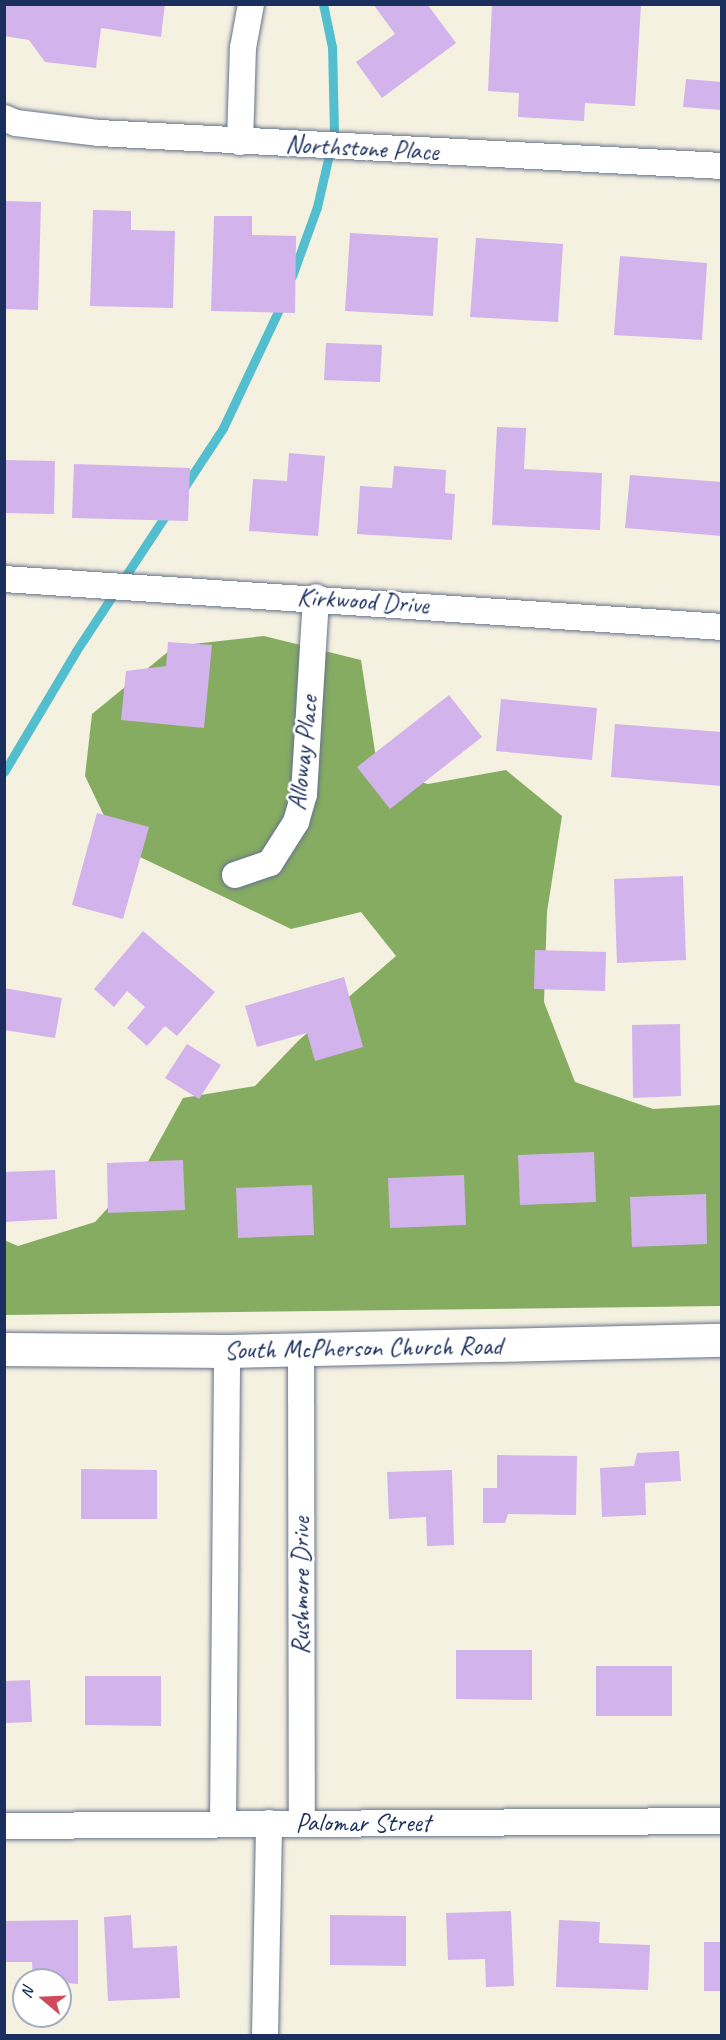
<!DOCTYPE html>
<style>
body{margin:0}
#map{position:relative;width:726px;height:2040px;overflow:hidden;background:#f5f1e1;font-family:Caveat,sans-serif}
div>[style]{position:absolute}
.forest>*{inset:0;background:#86ac62}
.stream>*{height:9px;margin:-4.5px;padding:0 4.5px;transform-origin:4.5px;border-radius:4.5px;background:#53bece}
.building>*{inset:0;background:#d2b3eb}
.roads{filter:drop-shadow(0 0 2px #67738c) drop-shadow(0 0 2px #67738c)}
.minor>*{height:26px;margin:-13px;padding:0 13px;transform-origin:13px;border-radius:13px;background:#fff}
.secondary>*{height:33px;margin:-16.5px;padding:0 16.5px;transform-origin:16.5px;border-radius:16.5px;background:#fff}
span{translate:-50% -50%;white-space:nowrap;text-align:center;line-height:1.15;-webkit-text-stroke:5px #fff;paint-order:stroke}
.street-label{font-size:26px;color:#1b2f5e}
.frame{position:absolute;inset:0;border:6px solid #1b2f5e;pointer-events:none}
.north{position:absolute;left:12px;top:1968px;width:60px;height:60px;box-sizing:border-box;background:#fff;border:2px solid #a4acbf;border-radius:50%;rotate:289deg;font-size:16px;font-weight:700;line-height:24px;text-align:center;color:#1b2f5e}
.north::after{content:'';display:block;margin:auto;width:21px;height:27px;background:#d1495b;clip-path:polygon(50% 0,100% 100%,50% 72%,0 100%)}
</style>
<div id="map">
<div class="forest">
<div style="clip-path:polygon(264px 636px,361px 660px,378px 771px,428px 784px,506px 770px,562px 816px,547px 912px,544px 1002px,575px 1082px,653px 1109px,721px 1105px,721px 1306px,5px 1315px,4px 1240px,18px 1246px,95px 1222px,145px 1167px,183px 1098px,255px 1086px,298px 1041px,396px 956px,361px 912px,291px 929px,119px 847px,85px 776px,92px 714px,175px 646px)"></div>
</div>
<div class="stream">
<div style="left:292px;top:276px;width:73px;rotate:-70.1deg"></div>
<div style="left:317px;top:207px;width:76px;rotate:-77.1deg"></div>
<div style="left:334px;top:133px;width:86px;rotate:-91.3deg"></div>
<div style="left:332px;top:47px;width:44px;rotate:-101.8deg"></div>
<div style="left:183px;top:489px;width:73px;rotate:-56.7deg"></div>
<div style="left:223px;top:428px;width:138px;rotate:-64.7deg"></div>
<div style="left:4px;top:772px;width:141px;rotate:-59.2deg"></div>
<div style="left:76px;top:651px;width:169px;rotate:-56.6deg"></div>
</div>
<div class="building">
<div style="clip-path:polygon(4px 4px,165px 4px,161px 37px,101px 28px,96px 68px,45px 62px,29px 40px,4px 36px)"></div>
<div style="clip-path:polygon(373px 4px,427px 4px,456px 43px,382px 98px,356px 62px,395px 34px)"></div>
<div style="clip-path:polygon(492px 4px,641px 4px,635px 106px,585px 103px,584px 121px,518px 117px,519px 93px,488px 91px)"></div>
<div style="clip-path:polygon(686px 79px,722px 82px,722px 110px,683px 107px)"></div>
<div style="clip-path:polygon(4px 201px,41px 202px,38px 310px,4px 309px)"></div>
<div style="clip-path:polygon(93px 210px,131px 211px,131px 230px,175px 231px,173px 308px,90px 306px)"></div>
<div style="clip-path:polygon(214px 216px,252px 216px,252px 235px,296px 236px,295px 313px,211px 311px)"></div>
<div style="clip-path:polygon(350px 233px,438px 238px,433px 316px,345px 311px)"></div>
<div style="clip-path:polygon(476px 238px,563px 244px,558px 322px,470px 317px)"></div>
<div style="clip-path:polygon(620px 256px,707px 263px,702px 340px,614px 335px)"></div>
<div style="clip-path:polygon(326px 343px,382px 345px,380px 382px,324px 380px)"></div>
<div style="clip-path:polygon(497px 427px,526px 428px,524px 469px,602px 473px,600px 530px,492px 525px)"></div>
<div style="clip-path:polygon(289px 453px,325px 456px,318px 536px,249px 531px,253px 479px,287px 481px)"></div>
<div style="clip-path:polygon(4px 460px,55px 461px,54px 514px,4px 513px)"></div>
<div style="clip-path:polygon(74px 464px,190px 468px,188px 521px,72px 518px)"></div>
<div style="clip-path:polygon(394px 466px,446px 470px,445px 493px,455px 494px,452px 540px,357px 534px,360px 486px,392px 488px)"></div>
<div style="clip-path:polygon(630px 475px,722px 482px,722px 536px,625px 528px)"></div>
<div style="clip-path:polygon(168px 642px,212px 645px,204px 728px,121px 720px,126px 671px,166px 666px)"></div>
<div style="clip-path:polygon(449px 695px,482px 737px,390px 809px,357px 767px)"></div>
<div style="clip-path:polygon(501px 699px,597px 708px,592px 760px,496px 751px)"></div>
<div style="clip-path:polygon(615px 724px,722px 732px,722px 786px,611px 777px)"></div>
<div style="clip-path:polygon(97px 813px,149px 827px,123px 919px,72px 905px)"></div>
<div style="clip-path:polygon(683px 876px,686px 960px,617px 963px,614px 879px)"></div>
<div style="clip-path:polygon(143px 931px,215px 992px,177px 1036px,165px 1026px,147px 1046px,127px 1028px,145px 1007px,127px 991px,114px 1007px,94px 989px)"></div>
<div style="clip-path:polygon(535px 950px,606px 952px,605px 991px,534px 989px)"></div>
<div style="clip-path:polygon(344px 977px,363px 1047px,315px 1061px,307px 1033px,257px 1047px,245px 1006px)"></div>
<div style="clip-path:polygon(4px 988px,62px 998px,55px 1038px,4px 1030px)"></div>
<div style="clip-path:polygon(680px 1024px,681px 1096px,633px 1098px,632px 1025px)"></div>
<div style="clip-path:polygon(187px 1044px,221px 1065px,199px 1099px,165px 1078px)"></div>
<div style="clip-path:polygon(594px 1152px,596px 1202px,520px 1205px,518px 1155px)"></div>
<div style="clip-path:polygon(183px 1160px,185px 1210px,108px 1213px,107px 1163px)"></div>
<div style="clip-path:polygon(55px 1170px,57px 1219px,4px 1222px,4px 1172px)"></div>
<div style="clip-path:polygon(464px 1175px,466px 1225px,390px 1228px,388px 1178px)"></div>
<div style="clip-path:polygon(312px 1185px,314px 1235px,238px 1238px,236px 1188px)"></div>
<div style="clip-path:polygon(706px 1194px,707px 1244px,632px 1247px,630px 1197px)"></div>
<div style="clip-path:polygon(679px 1451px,681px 1481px,645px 1483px,646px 1515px,602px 1517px,600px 1468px,634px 1466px,637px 1453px)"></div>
<div style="clip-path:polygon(497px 1455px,577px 1456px,576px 1515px,508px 1514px,505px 1523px,483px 1523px,483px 1488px,497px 1488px)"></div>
<div style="clip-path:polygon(81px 1469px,157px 1470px,157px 1519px,81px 1519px)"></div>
<div style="clip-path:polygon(452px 1470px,454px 1545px,427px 1546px,426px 1517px,389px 1519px,387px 1472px)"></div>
<div style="clip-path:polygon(456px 1650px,532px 1650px,532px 1700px,456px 1699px)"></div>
<div style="clip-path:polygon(596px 1666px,672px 1666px,672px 1716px,596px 1716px)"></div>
<div style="clip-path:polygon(85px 1676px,161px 1676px,161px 1726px,85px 1725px)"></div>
<div style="clip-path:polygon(30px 1680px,32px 1722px,4px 1723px,4px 1681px)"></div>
<div style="clip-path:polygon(511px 1911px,514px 1986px,486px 1987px,485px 1959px,448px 1960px,446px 1913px)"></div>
<div style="clip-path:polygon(131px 1915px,133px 1948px,177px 1946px,180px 1998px,108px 2001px,104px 1917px)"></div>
<div style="clip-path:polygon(330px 1915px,406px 1916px,406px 1966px,330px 1965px)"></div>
<div style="clip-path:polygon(78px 1920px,78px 1984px,33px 1980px,32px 1962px,4px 1962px,4px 1921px)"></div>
<div style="clip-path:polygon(559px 1920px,600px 1922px,599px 1943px,650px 1945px,648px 1990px,556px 1987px)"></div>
<div style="clip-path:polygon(704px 1942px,722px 1942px,722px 1991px,704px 1991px)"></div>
</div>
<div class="roads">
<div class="minor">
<div style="left:4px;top:118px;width:13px;rotate:23deg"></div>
<div style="left:16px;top:123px;width:84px;rotate:6.9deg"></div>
<div style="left:99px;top:133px;width:624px;rotate:3.03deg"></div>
<div style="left:240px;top:142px;width:94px;rotate:-88.2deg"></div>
<div style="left:243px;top:48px;width:45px;rotate:-79.7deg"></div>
<div style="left:4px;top:579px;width:720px;rotate:3.82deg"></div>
<div style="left:235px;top:875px;width:37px;rotate:-19deg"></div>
<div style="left:270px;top:863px;width:49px;rotate:-57.6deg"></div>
<div style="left:296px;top:822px;width:29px;rotate:-74deg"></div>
<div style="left:304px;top:794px;width:197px;rotate:-86.5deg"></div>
<div style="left:301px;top:1349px;width:474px;rotate:89.9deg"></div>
<div style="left:223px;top:1823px;width:472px;rotate:-89.5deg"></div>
<div style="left:4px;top:1826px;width:718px;rotate:-0.4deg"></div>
<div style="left:265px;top:2036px;width:213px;rotate:-88.9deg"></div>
</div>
<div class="secondary">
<div style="left:4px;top:1349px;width:223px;rotate:0.5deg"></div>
<div style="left:227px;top:1351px;width:495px;rotate:-1.3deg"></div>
</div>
</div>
<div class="street-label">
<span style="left:362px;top:148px;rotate:3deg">Northstone Place</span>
<span style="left:363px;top:601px;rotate:4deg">Kirkwood Drive</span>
<span style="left:303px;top:753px;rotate:-84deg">Alloway Place</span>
<span style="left:363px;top:1348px;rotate:-1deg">South McPherson Church Road</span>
<span style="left:301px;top:1586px;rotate:-90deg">Rushmore Drive</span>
<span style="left:363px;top:1823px">Palomar Street</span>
</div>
<div class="frame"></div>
<div class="north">N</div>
</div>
